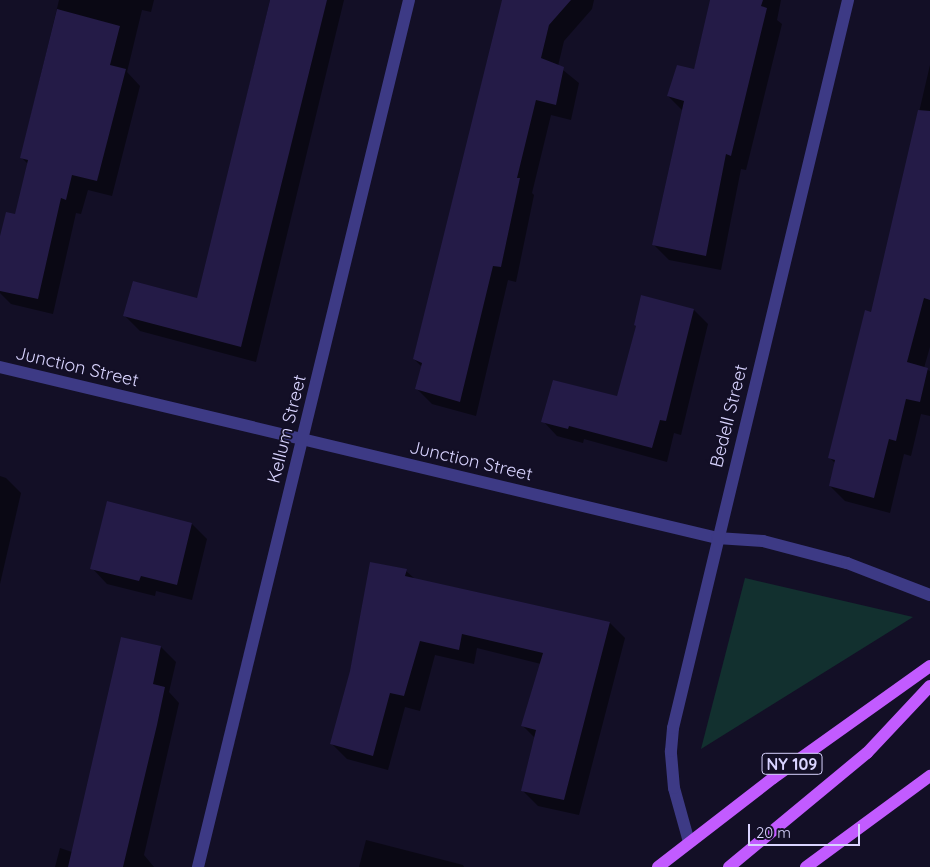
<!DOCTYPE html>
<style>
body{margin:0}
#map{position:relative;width:930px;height:867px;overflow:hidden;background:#130f26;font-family:Quicksand,sans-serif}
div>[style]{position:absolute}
.green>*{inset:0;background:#12302f}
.shadow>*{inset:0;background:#0007}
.building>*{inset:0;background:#241b47}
.minor>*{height:12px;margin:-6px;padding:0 6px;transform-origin:6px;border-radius:6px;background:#3d3a85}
.primary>*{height:12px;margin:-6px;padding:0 6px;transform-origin:6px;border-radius:6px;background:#c25bff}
span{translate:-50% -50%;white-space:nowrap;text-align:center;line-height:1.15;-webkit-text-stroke:4px #130f26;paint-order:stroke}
.shield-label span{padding:1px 4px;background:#130f26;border:1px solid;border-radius:4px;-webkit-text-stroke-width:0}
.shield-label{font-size:16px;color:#d9d4ff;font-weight:700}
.street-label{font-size:18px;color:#d9d4ff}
.scale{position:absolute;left:748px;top:824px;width:112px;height:22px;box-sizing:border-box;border:2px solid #d9d4ff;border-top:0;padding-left:6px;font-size:15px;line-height:18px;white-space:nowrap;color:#d9d4ff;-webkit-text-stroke:4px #130f26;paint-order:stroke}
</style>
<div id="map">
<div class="green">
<div style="clip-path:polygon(745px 578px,913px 617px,701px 749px)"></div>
</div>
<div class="shadow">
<div style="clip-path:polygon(59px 0,154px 0,151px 12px,142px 10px,127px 72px,140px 86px,112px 196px,88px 190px,81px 214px,76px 213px,53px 314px,11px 304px,0 293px,0 242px,16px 215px,28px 164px,21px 157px)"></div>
<div style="clip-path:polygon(270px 0,344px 0,256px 362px,140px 331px,125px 316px,198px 300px)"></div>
<div style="clip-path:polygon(503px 0,594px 0,592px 9px,564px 41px,558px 66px,579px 83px,571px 120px,551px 115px,532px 193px,534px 195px,516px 282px,508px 280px,476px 416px,432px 404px,416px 388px,422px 367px,414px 359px)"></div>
<div style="clip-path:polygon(711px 0,781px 0,777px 20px,782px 24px,746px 170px,741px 169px,721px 270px,669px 260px,654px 245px,683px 111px,668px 96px,694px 70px)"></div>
<div style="clip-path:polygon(930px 65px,930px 347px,924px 368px,930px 371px,930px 416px,921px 414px,911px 456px,904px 454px,890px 513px,845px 501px,830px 486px,836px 464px,830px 458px,872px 314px)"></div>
<div style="clip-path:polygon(694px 310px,708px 324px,681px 435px,674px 433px,667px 462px,584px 439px,583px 443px,557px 436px,543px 421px,618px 398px,637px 327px,635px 325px)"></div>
<div style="clip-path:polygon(0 476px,6px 478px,21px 493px,0 584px)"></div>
<div style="clip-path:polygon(108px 503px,192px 524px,207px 539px,192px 600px,156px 591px,155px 596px,107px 584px,92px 568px)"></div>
<div style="clip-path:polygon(406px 571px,415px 579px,610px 623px,625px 638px,579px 815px,538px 806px,522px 790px,535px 738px,522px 725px,541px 664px,477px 648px,474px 664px,435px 655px,420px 711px,405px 707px,388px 770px,347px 759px,332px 744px)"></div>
<div style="clip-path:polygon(161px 647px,176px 662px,169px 692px,179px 703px,144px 855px,154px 867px,55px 867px,60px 848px,72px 852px)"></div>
<div style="clip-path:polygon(366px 840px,463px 865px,464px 867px,359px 867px)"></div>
</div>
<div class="building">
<div style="clip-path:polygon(270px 0,327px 0,241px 347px,123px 316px,133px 281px,197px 298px)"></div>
<div style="clip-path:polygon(502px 0,571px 0,549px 25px,541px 58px,564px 67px,556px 105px,536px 100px,517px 178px,520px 178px,501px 267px,493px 266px,460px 402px,415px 389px,422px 363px,413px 359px)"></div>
<div style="clip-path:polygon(710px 0,763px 0,761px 6px,767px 8px,731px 156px,726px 154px,706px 256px,652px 245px,684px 101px,667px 96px,677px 65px,694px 69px)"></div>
<div style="clip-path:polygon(57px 9px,120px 26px,110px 65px,126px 69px,97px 181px,72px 175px,66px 200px,61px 198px,38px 299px,0 291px,0 236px,6px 212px,15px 214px,28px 160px,20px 158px)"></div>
<div style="clip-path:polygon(918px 110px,930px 111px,930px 300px,924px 298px,907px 362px,928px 368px,920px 402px,906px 399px,896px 441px,889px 439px,874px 498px,829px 486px,835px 460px,828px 458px,865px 310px,871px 312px)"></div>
<div style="clip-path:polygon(641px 295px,694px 309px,666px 421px,660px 420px,652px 448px,569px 426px,568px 429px,541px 422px,553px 380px,617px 396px,636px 326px,634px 325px)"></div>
<div style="clip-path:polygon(107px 501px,192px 523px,177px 585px,141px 576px,139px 581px,90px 569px)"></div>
<div style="clip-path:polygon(370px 562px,407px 569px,405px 576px,610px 622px,564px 800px,521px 791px,536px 730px,521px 726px,543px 653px,462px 634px,459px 650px,420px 641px,404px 696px,390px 693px,373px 756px,330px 744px,350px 671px)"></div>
<div style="clip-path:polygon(121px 637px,161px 646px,153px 684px,165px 687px,157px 725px,123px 867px,68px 867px)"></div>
</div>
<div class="minor">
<div style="left:0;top:367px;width:737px;rotate:13.41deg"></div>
<div style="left:717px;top:538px;width:46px;rotate:3.7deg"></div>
<div style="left:763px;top:541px;width:87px;rotate:14.7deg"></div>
<div style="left:847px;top:563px;width:89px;rotate:21.1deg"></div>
<div style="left:689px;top:842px;width:56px;rotate:-105.5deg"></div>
<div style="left:674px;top:788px;width:37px;rotate:-95deg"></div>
<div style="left:671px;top:751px;width:23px;rotate:-85deg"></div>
<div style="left:673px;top:728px;width:749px;rotate:-76.48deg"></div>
<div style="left:198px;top:867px;width:892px;rotate:-76.32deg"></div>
</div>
<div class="primary">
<div style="left:658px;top:867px;width:145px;rotate:-37.7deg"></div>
<div style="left:773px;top:778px;width:193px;rotate:-35.5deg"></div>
<div style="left:729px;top:867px;width:179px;rotate:-39.6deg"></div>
<div style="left:867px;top:753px;width:92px;rotate:-46.8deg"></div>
<div style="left:806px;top:867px;width:154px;rotate:-36.3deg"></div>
</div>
<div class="shield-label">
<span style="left:792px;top:764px">NY 109</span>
</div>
<div class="street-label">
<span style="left:77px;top:367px;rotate:13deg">Junction Street</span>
<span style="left:729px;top:416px;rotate:-76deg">Bedell Street</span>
<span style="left:287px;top:429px;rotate:-76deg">Kellum Street</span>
<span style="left:471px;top:461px;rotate:13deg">Junction Street</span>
</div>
<div class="scale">20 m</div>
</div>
